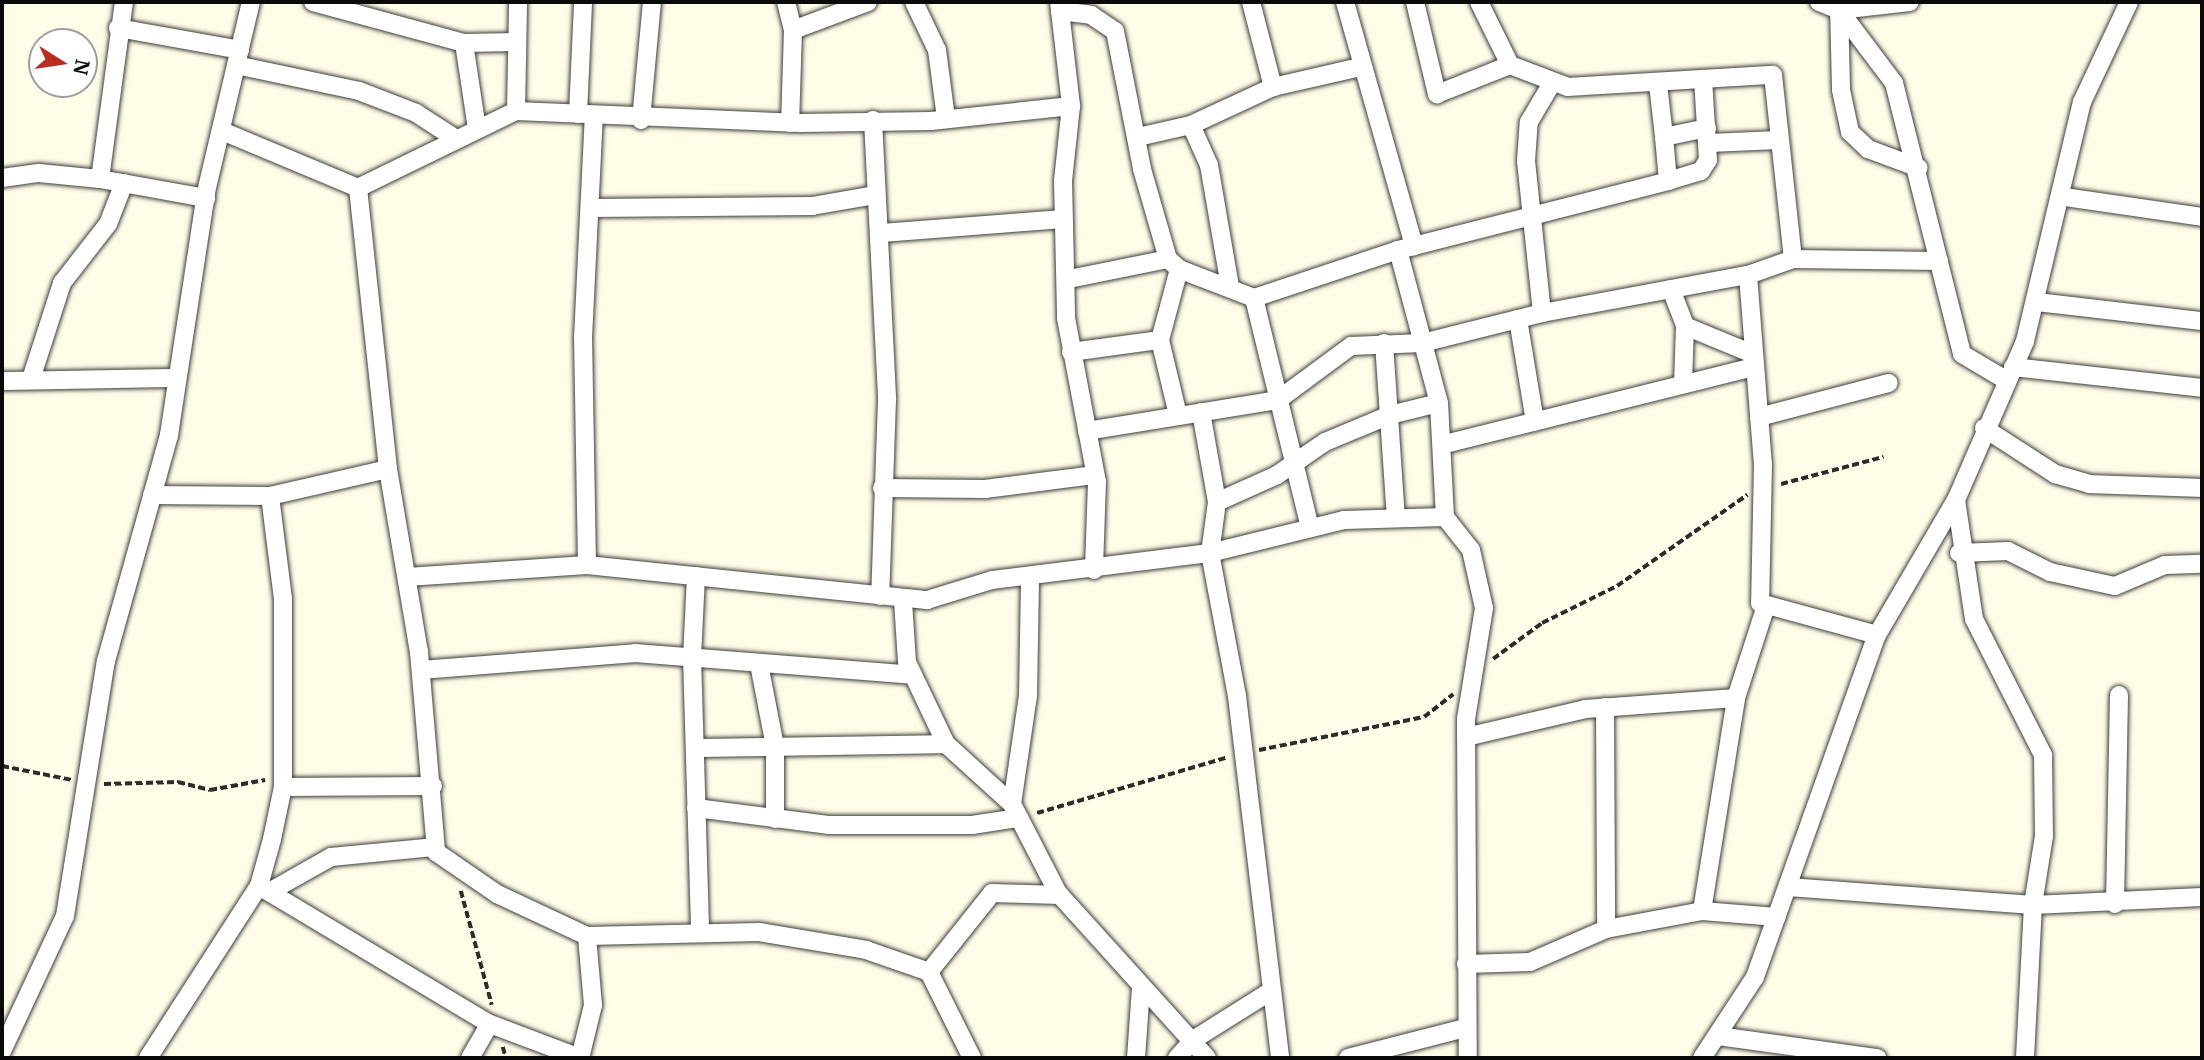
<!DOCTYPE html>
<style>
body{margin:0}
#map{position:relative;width:2204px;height:1060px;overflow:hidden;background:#fffde7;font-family:Merriweather,serif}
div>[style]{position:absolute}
.path>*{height:3.5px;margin-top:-1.75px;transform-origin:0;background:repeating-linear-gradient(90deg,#2c2c2c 0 7px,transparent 0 10.5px)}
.roads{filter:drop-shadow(0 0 2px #3d3d3d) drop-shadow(0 0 2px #3d3d3d)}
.minor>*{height:18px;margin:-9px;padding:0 9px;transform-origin:9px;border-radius:9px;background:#fff}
span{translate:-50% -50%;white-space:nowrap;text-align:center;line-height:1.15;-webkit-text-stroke:7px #fff;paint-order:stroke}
.frame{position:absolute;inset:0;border:4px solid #0a0a0a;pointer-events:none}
.north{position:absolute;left:28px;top:28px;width:70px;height:70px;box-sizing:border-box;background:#fff;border:2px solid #9d9d9d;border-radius:50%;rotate:102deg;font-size:19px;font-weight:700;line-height:28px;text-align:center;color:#0a0a0a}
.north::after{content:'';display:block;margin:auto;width:24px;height:32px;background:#bb2d21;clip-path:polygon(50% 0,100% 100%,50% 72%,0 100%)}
</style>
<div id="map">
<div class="path">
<div style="left:1781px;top:484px;width:106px;rotate:-14.8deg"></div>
<div style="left:1493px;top:659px;width:61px;rotate:-36.3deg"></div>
<div style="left:1542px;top:623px;width:84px;rotate:-26.3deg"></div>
<div style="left:1617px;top:586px;width:159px;rotate:-35deg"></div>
<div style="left:1259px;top:750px;width:168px;rotate:-11.3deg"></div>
<div style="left:1424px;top:717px;width:37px;rotate:-38deg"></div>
<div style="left:2px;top:766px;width:71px;rotate:11.3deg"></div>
<div style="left:104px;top:784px;width:74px;rotate:-1.5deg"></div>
<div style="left:178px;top:782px;width:33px;rotate:14deg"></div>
<div style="left:210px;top:790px;width:56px;rotate:-10.3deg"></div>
<div style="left:1037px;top:813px;width:199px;rotate:-16.3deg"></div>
<div style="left:461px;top:891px;width:118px;rotate:74.8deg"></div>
<div style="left:503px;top:1047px;width:11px;rotate:75deg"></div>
</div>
<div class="roads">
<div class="minor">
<div style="left:313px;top:2px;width:156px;rotate:15.2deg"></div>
<div style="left:464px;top:43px;width:52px;rotate:-1.1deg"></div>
<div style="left:786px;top:2px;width:29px;rotate:76deg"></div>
<div style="left:793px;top:30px;width:93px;rotate:91.8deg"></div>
<div style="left:914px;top:2px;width:53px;rotate:64.4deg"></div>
<div style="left:937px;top:50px;width:69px;rotate:82.5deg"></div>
<div style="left:1059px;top:2px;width:105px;rotate:83.4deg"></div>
<div style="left:1071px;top:106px;width:75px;rotate:96.1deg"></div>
<div style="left:1063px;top:181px;width:137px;rotate:88.7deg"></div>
<div style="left:1066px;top:318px;width:167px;rotate:79.3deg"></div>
<div style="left:1097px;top:482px;width:88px;rotate:92deg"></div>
<div style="left:1251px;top:2px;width:88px;rotate:75.5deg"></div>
<div style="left:1345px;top:2px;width:254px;rotate:74.2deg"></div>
<div style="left:1415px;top:2px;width:95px;rotate:76.6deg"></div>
<div style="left:1437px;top:94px;width:79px;rotate:-21.7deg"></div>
<div style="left:1479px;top:2px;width:70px;rotate:63.8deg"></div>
<div style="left:1510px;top:65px;width:62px;rotate:20.8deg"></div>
<div style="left:1568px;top:87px;width:205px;rotate:-3.4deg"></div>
<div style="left:1773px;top:75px;width:185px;rotate:83.8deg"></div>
<div style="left:1819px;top:2px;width:22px;rotate:22deg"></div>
<div style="left:1839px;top:10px;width:91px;rotate:53deg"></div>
<div style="left:1894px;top:83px;width:279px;rotate:75.9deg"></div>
<div style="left:1962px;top:354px;width:49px;rotate:30.8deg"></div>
<div style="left:1839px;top:6px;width:84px;rotate:88.6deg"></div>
<div style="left:1841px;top:90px;width:43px;rotate:77.9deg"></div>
<div style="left:1850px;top:132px;width:25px;rotate:43deg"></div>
<div style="left:1868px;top:149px;width:54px;rotate:20.4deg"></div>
<div style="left:1839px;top:10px;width:71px;rotate:-6.4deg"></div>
<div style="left:1060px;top:11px;width:31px;rotate:7deg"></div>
<div style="left:1091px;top:15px;width:29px;rotate:34deg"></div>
<div style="left:1115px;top:31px;width:141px;rotate:78.9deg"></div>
<div style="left:1142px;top:169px;width:94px;rotate:73.9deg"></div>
<div style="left:1168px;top:259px;width:15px;rotate:42deg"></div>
<div style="left:1179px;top:269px;width:80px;rotate:21.1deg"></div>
<div style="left:1254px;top:298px;width:152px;rotate:-18.4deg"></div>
<div style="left:1398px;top:250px;width:279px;rotate:-14.3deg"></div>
<div style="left:1668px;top:181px;width:44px;rotate:-95.2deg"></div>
<div style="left:1664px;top:137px;width:44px;rotate:-11.8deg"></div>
<div style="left:118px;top:28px;width:124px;rotate:10.2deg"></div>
<div style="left:793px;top:30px;width:80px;rotate:-20.5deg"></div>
<div style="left:464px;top:43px;width:87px;rotate:81.4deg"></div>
<div style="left:236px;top:65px;width:126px;rotate:11.9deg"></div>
<div style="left:359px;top:91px;width:61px;rotate:21.1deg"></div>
<div style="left:416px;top:113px;width:48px;rotate:33deg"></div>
<div style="left:1658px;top:84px;width:53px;rotate:83.5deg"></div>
<div style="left:516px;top:111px;width:109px;rotate:-88.9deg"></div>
<div style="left:578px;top:114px;width:112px;rotate:-87.4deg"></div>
<div style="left:641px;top:120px;width:119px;rotate:-84.7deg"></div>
<div style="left:873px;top:120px;width:280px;rotate:87.1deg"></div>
<div style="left:887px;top:400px;width:196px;rotate:92deg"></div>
<div style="left:1191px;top:125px;width:44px;rotate:65.8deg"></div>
<div style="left:1209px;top:165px;width:123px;rotate:80.2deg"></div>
<div style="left:222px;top:131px;width:147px;rotate:22.7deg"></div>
<div style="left:1138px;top:137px;width:54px;rotate:-12.8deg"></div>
<div style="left:1191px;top:125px;width:90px;rotate:-24.9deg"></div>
<div style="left:1273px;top:87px;width:89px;rotate:-12.9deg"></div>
<div style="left:1709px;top:143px;width:69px;rotate:-2.5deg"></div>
<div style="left:2px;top:178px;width:37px;rotate:-8deg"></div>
<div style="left:39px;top:173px;width:61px;rotate:5.6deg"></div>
<div style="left:100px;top:179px;width:108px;rotate:10.2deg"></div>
<div style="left:100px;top:179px;width:179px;rotate:-82.3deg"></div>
<div style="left:1668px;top:181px;width:34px;rotate:-17deg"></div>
<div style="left:1701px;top:171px;width:13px;rotate:-58deg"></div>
<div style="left:1708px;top:160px;width:81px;rotate:-93.5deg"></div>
<div style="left:358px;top:188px;width:283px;rotate:83.9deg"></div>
<div style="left:388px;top:469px;width:186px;rotate:80.4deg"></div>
<div style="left:419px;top:652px;width:201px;rotate:85.1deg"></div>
<div style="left:436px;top:852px;width:74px;rotate:34.5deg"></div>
<div style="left:497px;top:894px;width:99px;rotate:25deg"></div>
<div style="left:587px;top:936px;width:172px;rotate:-1.3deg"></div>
<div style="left:759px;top:932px;width:109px;rotate:9.5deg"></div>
<div style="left:866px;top:950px;width:67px;rotate:19.2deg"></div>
<div style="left:929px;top:972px;width:96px;rotate:63.4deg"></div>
<div style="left:358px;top:188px;width:176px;rotate:-26deg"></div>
<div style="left:516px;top:111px;width:285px;rotate:2.4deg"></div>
<div style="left:801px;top:123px;width:130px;rotate:-0.9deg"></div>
<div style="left:931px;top:121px;width:141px;rotate:-6.1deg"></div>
<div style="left:2064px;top:197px;width:139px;rotate:8.2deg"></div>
<div style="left:591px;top:208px;width:221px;rotate:-0.5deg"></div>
<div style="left:812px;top:206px;width:65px;rotate:-9.8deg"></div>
<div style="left:881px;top:233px;width:183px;rotate:-4.4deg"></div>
<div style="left:1398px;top:250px;width:158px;rotate:75deg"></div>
<div style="left:1439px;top:403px;width:114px;rotate:87deg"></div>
<div style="left:1445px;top:517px;width:42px;rotate:51.8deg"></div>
<div style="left:1471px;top:550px;width:59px;rotate:77.4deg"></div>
<div style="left:1484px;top:608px;width:112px;rotate:99.2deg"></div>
<div style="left:1466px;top:719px;width:339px;rotate:89.7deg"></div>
<div style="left:1748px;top:275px;width:190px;rotate:85.5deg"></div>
<div style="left:1763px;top:464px;width:139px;rotate:91.2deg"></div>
<div style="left:1760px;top:603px;width:121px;rotate:15.3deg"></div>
<div style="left:1069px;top:279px;width:101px;rotate:-11.4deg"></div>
<div style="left:1671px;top:289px;width:40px;rotate:69deg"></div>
<div style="left:1685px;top:326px;width:56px;rotate:92deg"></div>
<div style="left:1254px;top:298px;width:236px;rotate:76.3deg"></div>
<div style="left:2037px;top:302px;width:166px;rotate:6.6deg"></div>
<div style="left:1542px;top:313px;width:153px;rotate:-96deg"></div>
<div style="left:1526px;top:161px;width:39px;rotate:-86deg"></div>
<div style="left:1529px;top:122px;width:45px;rotate:-59.5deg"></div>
<div style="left:1518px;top:319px;width:104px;rotate:80.6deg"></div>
<div style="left:1685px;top:326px;width:74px;rotate:22.4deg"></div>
<div style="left:1384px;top:343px;width:174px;rotate:86.1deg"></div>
<div style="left:1071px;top:352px;width:90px;rotate:-7.7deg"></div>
<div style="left:2013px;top:367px;width:190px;rotate:6.3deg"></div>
<div style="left:32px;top:376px;width:98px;rotate:-72.1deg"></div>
<div style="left:62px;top:283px;width:75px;rotate:-52.1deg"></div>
<div style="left:108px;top:224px;width:44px;rotate:-68.7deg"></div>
<div style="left:2px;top:381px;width:173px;rotate:-1deg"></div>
<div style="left:1201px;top:412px;width:91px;rotate:79.9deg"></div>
<div style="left:1217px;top:502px;width:51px;rotate:97.8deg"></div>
<div style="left:1210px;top:553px;width:146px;rotate:79.3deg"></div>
<div style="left:1237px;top:696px;width:365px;rotate:83.2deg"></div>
<div style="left:1178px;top:415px;width:77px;rotate:-103.5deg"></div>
<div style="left:1160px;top:340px;width:73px;rotate:-75deg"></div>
<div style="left:1759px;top:417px;width:134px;rotate:-14.7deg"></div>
<div style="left:1984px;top:428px;width:85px;rotate:32.9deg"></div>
<div style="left:2055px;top:474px;width:35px;rotate:16deg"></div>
<div style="left:2089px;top:484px;width:113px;rotate:2deg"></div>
<div style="left:1087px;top:431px;width:193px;rotate:-9.2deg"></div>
<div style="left:1278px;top:400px;width:91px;rotate:-36.5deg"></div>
<div style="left:1351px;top:346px;width:71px;rotate:-2.4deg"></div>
<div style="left:1422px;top:343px;width:124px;rotate:-14deg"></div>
<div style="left:1542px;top:313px;width:209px;rotate:-10.5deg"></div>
<div style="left:1748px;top:275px;width:48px;rotate:-19.6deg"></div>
<div style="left:1793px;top:259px;width:146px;rotate:0.8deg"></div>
<div style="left:1445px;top:444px;width:318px;rotate:-14deg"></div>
<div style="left:882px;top:488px;width:103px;rotate:0.6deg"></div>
<div style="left:985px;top:489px;width:111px;rotate:-7.3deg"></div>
<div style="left:152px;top:495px;width:118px;rotate:0.5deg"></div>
<div style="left:270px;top:496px;width:121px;rotate:-12.9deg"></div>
<div style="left:1956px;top:500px;width:120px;rotate:81.4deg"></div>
<div style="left:1974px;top:619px;width:153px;rotate:63.1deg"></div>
<div style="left:2043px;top:755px;width:81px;rotate:89.3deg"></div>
<div style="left:2044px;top:836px;width:70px;rotate:99.1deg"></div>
<div style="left:2033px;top:905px;width:153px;rotate:93deg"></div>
<div style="left:1217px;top:502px;width:66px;rotate:-24.2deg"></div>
<div style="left:1277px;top:475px;width:58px;rotate:-34.5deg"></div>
<div style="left:1325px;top:442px;width:70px;rotate:-22.6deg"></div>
<div style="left:1390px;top:415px;width:50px;rotate:-13.8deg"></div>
<div style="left:1959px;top:553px;width:49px;rotate:-2.3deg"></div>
<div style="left:2008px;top:551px;width:47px;rotate:26.6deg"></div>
<div style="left:2050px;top:572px;width:66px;rotate:12.2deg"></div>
<div style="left:2115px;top:586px;width:54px;rotate:-22.8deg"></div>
<div style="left:2165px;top:565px;width:37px;rotate:-2deg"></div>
<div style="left:587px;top:565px;width:227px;rotate:-91deg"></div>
<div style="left:583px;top:338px;width:223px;rotate:-87.2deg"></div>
<div style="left:696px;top:576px;width:81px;rotate:92.8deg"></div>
<div style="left:692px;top:657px;width:273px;rotate:88.3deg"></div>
<div style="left:407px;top:577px;width:180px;rotate:-3.8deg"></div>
<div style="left:587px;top:565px;width:342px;rotate:5.9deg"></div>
<div style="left:927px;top:600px;width:68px;rotate:-17.1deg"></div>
<div style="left:992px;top:580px;width:220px;rotate:-7.1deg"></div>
<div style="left:1210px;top:553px;width:138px;rotate:-13.8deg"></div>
<div style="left:1344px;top:520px;width:101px;rotate:-1.7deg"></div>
<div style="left:903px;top:601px;width:61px;rotate:86.2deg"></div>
<div style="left:907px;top:662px;width:91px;rotate:64.6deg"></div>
<div style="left:946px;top:744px;width:89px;rotate:42.3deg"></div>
<div style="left:1012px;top:804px;width:100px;rotate:62.7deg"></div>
<div style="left:1058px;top:893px;width:222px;rotate:47.9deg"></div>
<div style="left:759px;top:664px;width:84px;rotate:79deg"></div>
<div style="left:775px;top:746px;width:73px;rotate:90deg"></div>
<div style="left:421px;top:670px;width:215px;rotate:-4.5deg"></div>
<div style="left:635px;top:653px;width:278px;rotate:4.5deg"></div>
<div style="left:1605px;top:707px;width:222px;rotate:89.7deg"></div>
<div style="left:1466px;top:737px;width:122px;rotate:-13.2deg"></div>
<div style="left:1585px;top:709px;width:151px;rotate:-4.2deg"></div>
<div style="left:695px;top:748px;width:251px;rotate:-0.9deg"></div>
<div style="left:283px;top:787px;width:150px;rotate:-0.4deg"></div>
<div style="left:1012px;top:804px;width:109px;rotate:-81.6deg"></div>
<div style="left:1028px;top:696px;width:119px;rotate:-89deg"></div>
<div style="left:696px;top:808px;width:133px;rotate:7.3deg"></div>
<div style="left:828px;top:825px;width:144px"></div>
<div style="left:972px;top:825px;width:47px;rotate:-8.7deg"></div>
<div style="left:259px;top:886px;width:269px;rotate:30.9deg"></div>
<div style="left:490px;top:1024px;width:96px;rotate:20.7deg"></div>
<div style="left:580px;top:1058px;width:55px;rotate:-76.2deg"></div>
<div style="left:593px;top:1005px;width:69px;rotate:-95deg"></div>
<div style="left:1788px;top:887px;width:246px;rotate:4.2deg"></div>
<div style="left:2033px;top:905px;width:169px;rotate:-2.7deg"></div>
<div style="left:269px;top:892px;width:71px;rotate:-29.4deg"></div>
<div style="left:331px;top:857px;width:103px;rotate:-5.5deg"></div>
<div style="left:2115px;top:904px;width:209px;rotate:-88.9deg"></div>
<div style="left:1702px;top:911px;width:216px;rotate:-80.9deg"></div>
<div style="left:1736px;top:698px;width:94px;rotate:-72deg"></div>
<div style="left:1466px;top:964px;width:64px;rotate:-1.8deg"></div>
<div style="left:1530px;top:962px;width:83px;rotate:-23.5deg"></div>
<div style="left:1606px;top:929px;width:98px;rotate:-10.6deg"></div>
<div style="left:1702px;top:911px;width:75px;rotate:4.6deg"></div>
<div style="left:929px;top:972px;width:101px;rotate:-51.4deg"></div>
<div style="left:992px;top:893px;width:68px;rotate:1.7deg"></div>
<div style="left:1718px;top:1036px;width:161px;rotate:7.9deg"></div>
<div style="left:2px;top:1051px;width:149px;rotate:-65deg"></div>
<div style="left:65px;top:916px;width:258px;rotate:-80.9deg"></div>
<div style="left:106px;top:661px;width:235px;rotate:-74.4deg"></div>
<div style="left:169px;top:435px;width:246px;rotate:-81.3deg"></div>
<div style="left:206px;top:192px;width:195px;rotate:-76.7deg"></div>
<div style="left:148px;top:1058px;width:205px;rotate:-57.2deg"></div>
<div style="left:259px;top:886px;width:49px;rotate:-74.5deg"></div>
<div style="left:272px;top:839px;width:53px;rotate:-78.1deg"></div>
<div style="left:283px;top:787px;width:188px;rotate:-90deg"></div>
<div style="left:283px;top:599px;width:104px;rotate:-97.2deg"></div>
<div style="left:470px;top:1058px;width:39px;rotate:-60deg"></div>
<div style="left:1136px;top:1058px;width:69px;rotate:-85.9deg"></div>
<div style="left:1177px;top:1058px;width:24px;rotate:-48deg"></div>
<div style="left:1193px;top:1040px;width:89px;rotate:-32.1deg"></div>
<div style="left:1348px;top:1058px;width:121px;rotate:-14.4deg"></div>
<div style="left:1702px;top:1058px;width:97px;rotate:-56.8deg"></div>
<div style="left:1755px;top:977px;width:363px;rotate:-70.4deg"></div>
<div style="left:1877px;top:635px;width:156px;rotate:-59.7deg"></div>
<div style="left:1956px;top:500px;width:173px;rotate:-66.5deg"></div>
<div style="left:2025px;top:341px;width:246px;rotate:-76.6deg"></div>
<div style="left:2082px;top:102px;width:110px;rotate:-64.8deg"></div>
</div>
</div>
<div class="frame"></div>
<div class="north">N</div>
</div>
